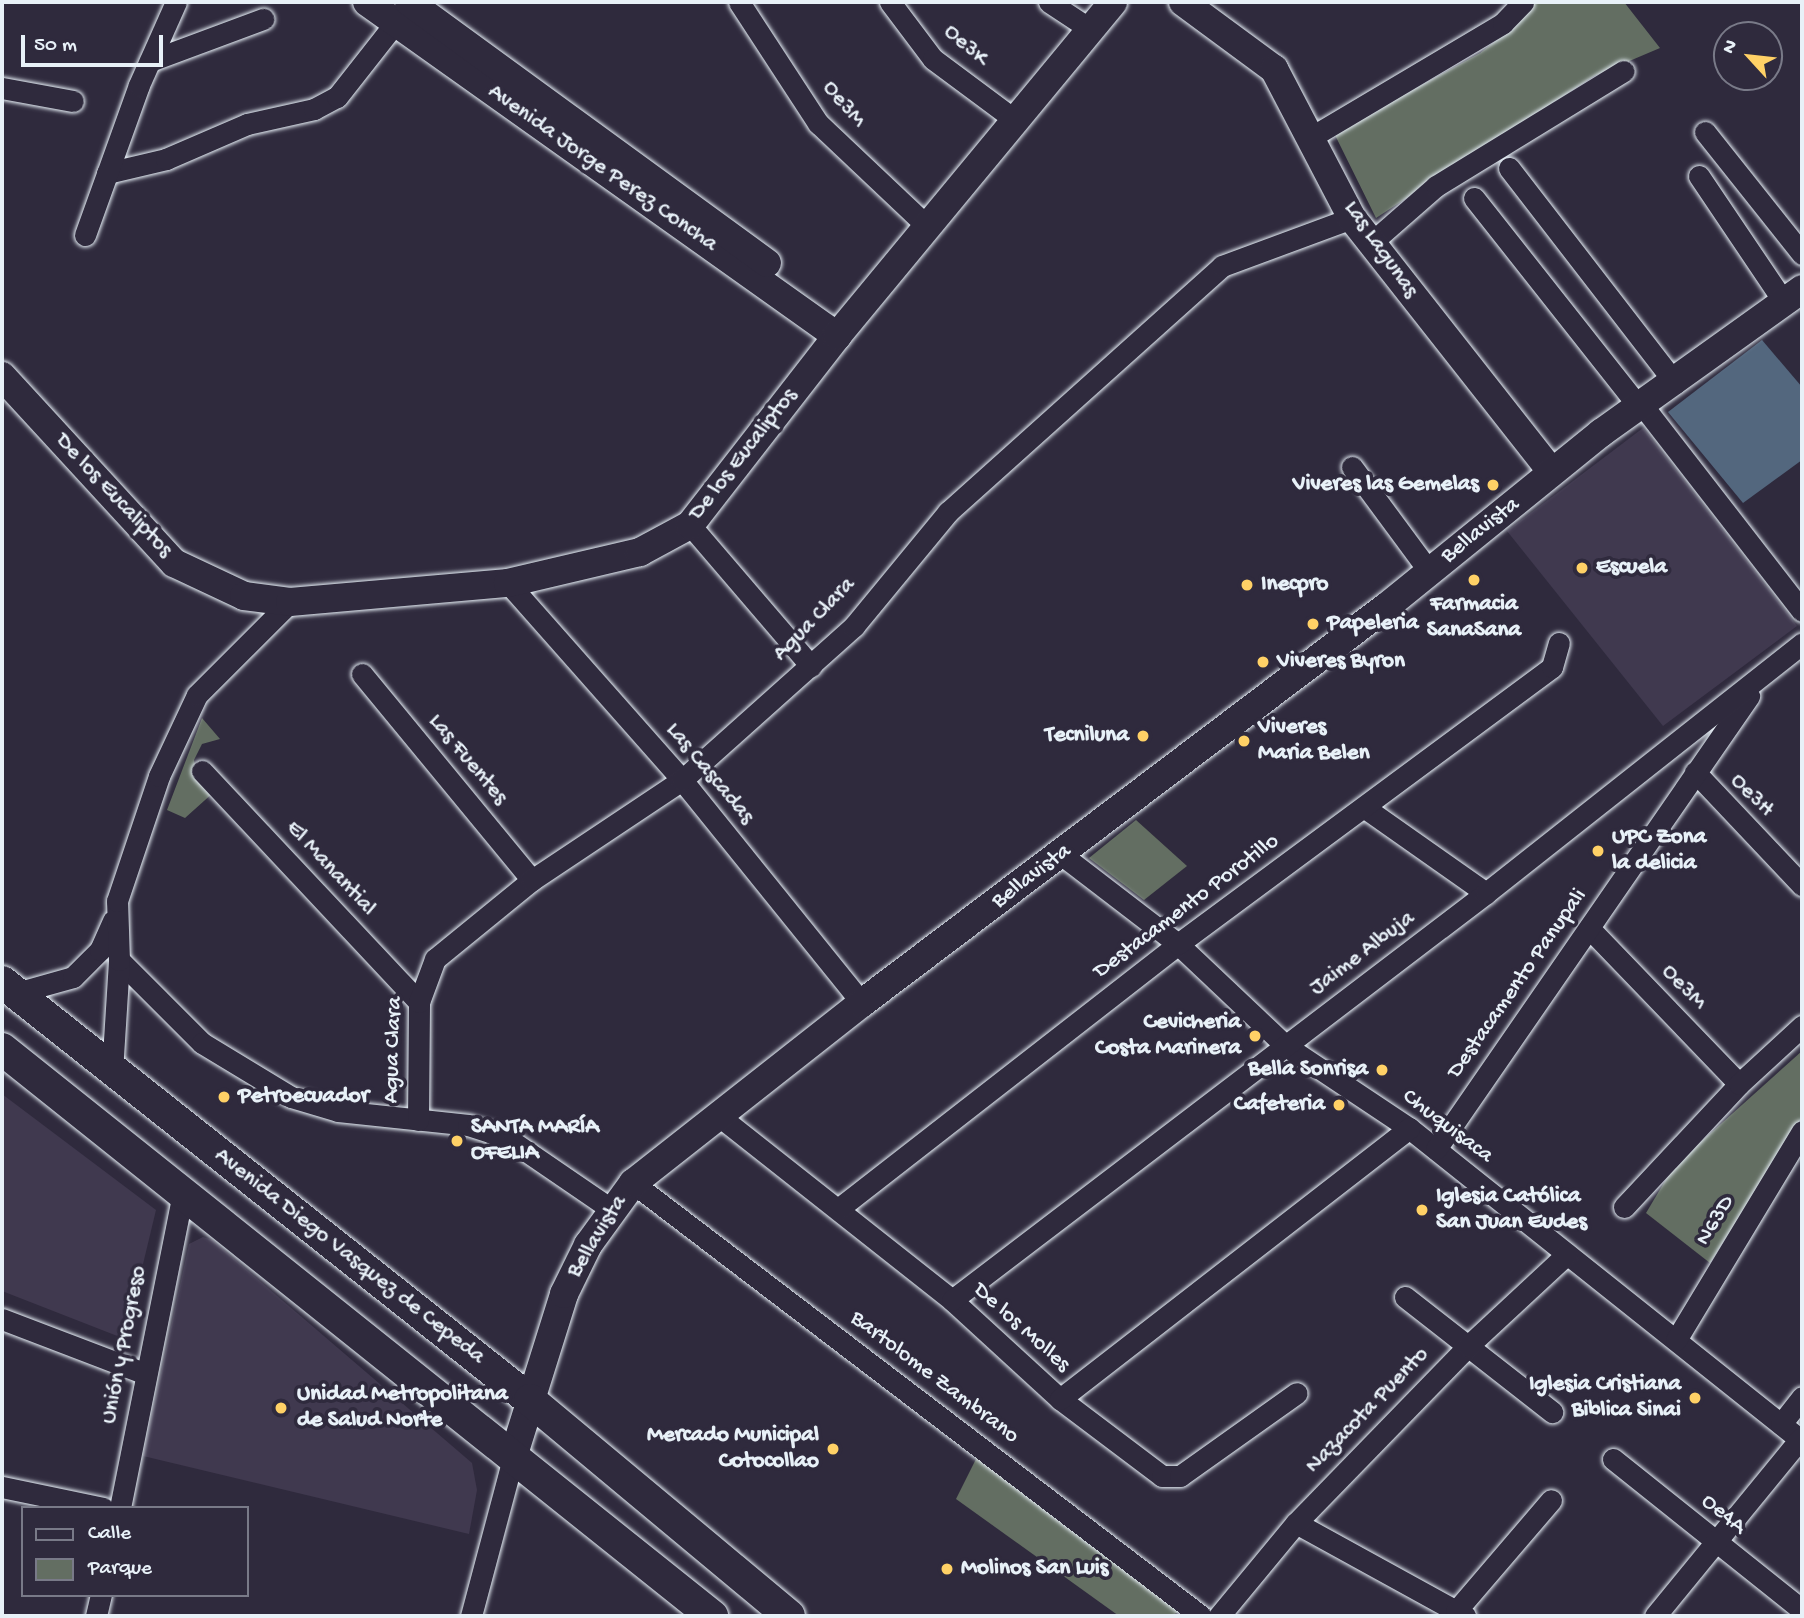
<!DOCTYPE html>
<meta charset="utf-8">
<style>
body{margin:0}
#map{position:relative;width:1804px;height:1618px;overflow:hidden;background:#2f2a3d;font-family:"Gochi Hand",sans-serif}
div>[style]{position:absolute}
.built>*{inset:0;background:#40394f}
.green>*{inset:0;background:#636e62}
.water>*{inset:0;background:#53677e}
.roads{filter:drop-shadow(0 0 2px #e8f1f8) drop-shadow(0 0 2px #e8f1f8)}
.street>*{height:21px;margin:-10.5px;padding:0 10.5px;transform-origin:10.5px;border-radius:10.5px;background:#2f2a3d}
.secondary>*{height:28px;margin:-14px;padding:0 14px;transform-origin:14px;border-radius:14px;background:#2f2a3d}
.primary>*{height:32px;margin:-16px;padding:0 16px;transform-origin:16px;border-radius:16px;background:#2f2a3d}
.dots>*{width:19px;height:19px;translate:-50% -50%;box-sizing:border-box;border:4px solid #2f2a3d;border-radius:50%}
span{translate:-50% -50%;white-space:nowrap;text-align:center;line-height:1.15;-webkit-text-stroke:7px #2f2a3d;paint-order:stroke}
.street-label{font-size:23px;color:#e8f1f8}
.poi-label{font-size:23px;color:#e8f1f8;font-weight:700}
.right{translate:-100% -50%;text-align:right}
.left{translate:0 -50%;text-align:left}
.frame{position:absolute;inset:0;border:4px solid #e8f1f8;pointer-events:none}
.legend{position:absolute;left:21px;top:1506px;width:228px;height:91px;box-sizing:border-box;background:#2f2a3d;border:2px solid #797a88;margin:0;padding:9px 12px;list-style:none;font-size:21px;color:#e8f1f8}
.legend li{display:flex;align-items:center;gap:14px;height:35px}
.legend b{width:35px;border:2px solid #797a88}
.north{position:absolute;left:1713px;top:21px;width:70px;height:70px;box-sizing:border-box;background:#2f2a3d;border:2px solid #797a88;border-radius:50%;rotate:297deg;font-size:19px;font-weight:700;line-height:28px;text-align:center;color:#e8f1f8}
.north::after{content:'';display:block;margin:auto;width:24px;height:32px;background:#ffd166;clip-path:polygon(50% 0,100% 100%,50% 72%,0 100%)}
.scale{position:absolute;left:21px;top:35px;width:142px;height:32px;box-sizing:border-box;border:4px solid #e8f1f8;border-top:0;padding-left:9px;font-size:21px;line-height:24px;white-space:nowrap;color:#e8f1f8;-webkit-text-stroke:5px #2f2a3d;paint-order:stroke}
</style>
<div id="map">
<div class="built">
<div style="clip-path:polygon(1643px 428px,1797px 626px,1663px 726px,1507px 531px)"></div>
<div style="clip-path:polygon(2px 1094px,156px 1210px,125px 1339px,2px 1291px)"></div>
<div style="clip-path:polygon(203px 1237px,212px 1240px,472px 1463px,477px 1490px,469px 1534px,143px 1456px,189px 1244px)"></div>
</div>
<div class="green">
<div style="clip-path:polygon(1532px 2px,1624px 2px,1660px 48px,1594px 76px,1376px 218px,1334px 133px,1480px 53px,1511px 29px)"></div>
<div style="clip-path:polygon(202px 718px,220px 739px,202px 744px,194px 760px,196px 771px,214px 792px,185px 818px,167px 810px)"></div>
<div style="clip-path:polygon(1136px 820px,1187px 866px,1144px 900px,1089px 858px)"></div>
<div style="clip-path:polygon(1802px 1051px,1802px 1117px,1710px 1263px,1646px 1213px,1674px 1166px)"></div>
<div style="clip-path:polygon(984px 1443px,1185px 1608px,1171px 1616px,1119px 1616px,956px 1499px)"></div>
</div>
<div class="water">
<div style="clip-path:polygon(1762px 340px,1802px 387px,1802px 460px,1743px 503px,1668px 412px)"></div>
</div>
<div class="roads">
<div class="street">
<div style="left:739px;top:2px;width:145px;rotate:56.9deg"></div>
<div style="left:818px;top:123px;width:149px;rotate:43.4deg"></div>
<div style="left:890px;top:2px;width:71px;rotate:53deg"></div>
<div style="left:933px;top:59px;width:102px;rotate:36.6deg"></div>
<div style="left:1049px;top:2px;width:49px;rotate:33.4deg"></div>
<div style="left:150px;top:61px;width:121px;rotate:-20.4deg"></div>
<div style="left:2px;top:88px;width:72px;rotate:10.4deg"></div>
<div style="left:1705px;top:132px;width:156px;rotate:51.5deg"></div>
<div style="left:1313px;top:136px;width:221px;rotate:-30.7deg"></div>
<div style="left:1503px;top:23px;width:29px;rotate:-46deg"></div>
<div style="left:1509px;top:168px;width:272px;rotate:52.3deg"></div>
<div style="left:107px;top:173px;width:61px;rotate:-13.3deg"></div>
<div style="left:166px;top:159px;width:88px;rotate:-23.4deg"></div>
<div style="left:247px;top:124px;width:69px;rotate:-12.6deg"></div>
<div style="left:314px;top:109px;width:26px;rotate:-28deg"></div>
<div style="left:337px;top:97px;width:95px;rotate:-51.8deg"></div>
<div style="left:1699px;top:176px;width:152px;rotate:56deg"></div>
<div style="left:1474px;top:198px;width:268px;rotate:51.7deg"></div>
<div style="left:85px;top:235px;width:159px;rotate:-70.2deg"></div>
<div style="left:139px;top:85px;width:91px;rotate:-66deg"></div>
<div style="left:1371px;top:243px;width:86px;rotate:-41.2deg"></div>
<div style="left:1436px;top:186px;width:220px;rotate:-31.5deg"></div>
<div style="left:1643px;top:406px;width:259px;rotate:52.2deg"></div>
<div style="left:1352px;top:467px;width:129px;rotate:53.5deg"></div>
<div style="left:690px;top:525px;width:186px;rotate:49.4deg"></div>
<div style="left:508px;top:583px;width:263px;rotate:48.5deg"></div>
<div style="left:682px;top:780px;width:287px;rotate:51.1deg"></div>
<div style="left:362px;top:674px;width:267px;rotate:50.5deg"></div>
<div style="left:202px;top:771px;width:317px;rotate:46.8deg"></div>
<div style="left:1695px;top:772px;width:156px;rotate:46.6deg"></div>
<div style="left:1365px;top:808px;width:148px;rotate:35.1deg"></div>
<div style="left:1062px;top:855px;width:146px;rotate:37.5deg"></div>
<div style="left:1178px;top:944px;width:149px;rotate:43.4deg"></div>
<div style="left:1286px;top:1046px;width:148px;rotate:33.7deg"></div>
<div style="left:1409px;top:1128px;width:502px;rotate:38.54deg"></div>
<div style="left:1589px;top:928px;width:216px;rotate:46.1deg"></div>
<div style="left:119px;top:960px;width:117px;rotate:45deg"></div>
<div style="left:202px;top:1043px;width:104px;rotate:31.2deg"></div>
<div style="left:291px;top:1097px;width:49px;rotate:16.6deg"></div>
<div style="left:338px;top:1111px;width:131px;rotate:6.1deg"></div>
<div style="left:468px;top:1125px;width:23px;rotate:18deg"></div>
<div style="left:490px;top:1132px;width:25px;rotate:23deg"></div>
<div style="left:513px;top:1142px;width:119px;rotate:34.4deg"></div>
<div style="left:16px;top:993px;width:59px;rotate:-15.7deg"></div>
<div style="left:73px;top:977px;width:38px;rotate:-45deg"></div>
<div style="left:100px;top:950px;width:32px;rotate:-66deg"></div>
<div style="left:112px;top:1072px;width:112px;rotate:-86.4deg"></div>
<div style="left:119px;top:960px;width:59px;rotate:-91.9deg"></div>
<div style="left:117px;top:901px;width:132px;rotate:-71.4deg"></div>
<div style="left:159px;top:776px;width:89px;rotate:-64.9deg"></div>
<div style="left:197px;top:695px;width:132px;rotate:-45deg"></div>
<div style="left:719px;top:1116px;width:297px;rotate:38.3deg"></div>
<div style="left:952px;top:1300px;width:147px;rotate:42.5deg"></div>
<div style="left:1060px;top:1399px;width:128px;rotate:37deg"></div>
<div style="left:1162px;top:1476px;width:18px"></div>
<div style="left:1180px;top:1476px;width:143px;rotate:-35.4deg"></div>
<div style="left:418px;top:1120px;width:118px;rotate:-89.5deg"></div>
<div style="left:419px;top:1002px;width:46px;rotate:-69.6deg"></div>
<div style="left:435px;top:959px;width:125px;rotate:-39.2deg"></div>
<div style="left:532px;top:880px;width:180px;rotate:-33.7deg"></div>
<div style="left:682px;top:780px;width:231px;rotate:-41.8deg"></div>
<div style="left:854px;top:626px;width:148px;rotate:-50.5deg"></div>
<div style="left:948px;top:512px;width:368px;rotate:-41.9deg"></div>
<div style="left:1222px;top:266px;width:139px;rotate:-20.3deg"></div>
<div style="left:1436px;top:1149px;width:551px;rotate:-55.36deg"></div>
<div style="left:633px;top:1183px;width:714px;rotate:37.32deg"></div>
<div style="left:1624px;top:1207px;width:168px;rotate:-46.9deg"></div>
<div style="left:1739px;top:1084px;width:86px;rotate:-42.6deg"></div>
<div style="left:838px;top:1209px;width:431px;rotate:-37.9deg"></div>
<div style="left:1178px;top:944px;width:465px;rotate:-36.5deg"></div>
<div style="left:1552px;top:667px;width:25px;rotate:-74deg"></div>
<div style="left:1405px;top:1297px;width:187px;rotate:38deg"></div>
<div style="left:952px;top:1300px;width:671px;rotate:-37.31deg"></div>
<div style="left:1486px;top:893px;width:403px;rotate:-38.3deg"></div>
<div style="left:2px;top:1319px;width:154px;rotate:20.9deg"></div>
<div style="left:1676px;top:1340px;width:244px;rotate:-58.9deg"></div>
<div style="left:1060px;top:1399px;width:442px;rotate:-37.8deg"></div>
<div style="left:1781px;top:1424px;width:34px;rotate:-52deg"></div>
<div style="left:1613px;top:1459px;width:242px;rotate:38.6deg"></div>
<div style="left:2px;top:1487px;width:103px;rotate:11.7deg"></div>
<div style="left:120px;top:1508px;width:322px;rotate:-78.7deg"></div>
<div style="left:1296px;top:1523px;width:193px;rotate:28.8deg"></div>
<div style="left:1456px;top:1611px;width:146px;rotate:-49.4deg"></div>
<div style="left:96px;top:1616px;width:22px;rotate:-77deg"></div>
<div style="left:471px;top:1616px;width:168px;rotate:-75.1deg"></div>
<div style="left:1219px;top:1616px;width:121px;rotate:-50.4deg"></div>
<div style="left:1296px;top:1523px;width:247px;rotate:-45.8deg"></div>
<div style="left:1468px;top:1346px;width:135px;rotate:-42.9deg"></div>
<div style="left:1655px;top:1616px;width:229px;rotate:-50.7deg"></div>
</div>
<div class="secondary">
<div style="left:367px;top:2px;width:577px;rotate:35.4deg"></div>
<div style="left:409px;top:2px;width:443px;rotate:36.1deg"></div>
<div style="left:1183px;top:2px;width:113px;rotate:36.4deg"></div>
<div style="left:1274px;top:69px;width:168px;rotate:62.4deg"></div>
<div style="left:1352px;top:218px;width:323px;rotate:51.8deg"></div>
<div style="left:2px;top:376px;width:254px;rotate:47.4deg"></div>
<div style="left:174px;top:563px;width:77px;rotate:25.2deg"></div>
<div style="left:244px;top:596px;width:46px;rotate:7.4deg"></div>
<div style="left:290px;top:602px;width:219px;rotate:-5deg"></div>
<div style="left:508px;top:583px;width:136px;rotate:-13.2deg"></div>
<div style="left:640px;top:552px;width:57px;rotate:-28.4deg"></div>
<div style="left:690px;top:525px;width:239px;rotate:-52.1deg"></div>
<div style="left:837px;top:336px;width:433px;rotate:-50.4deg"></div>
<div style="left:514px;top:1454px;width:168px;rotate:-72.6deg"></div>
<div style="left:564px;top:1294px;width:55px;rotate:-63.9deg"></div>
<div style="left:588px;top:1245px;width:77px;rotate:-54deg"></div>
<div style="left:633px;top:1183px;width:291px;rotate:-38.2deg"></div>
<div style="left:862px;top:1003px;width:657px;rotate:-37.08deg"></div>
<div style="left:1386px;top:607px;width:277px;rotate:-39deg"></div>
<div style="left:1601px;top:433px;width:247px;rotate:-35.6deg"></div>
</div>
<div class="primary">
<div style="left:2px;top:982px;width:673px;rotate:38.37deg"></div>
<div style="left:530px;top:1400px;width:337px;rotate:39.8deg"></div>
<div style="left:2px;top:1049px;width:909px;rotate:38.61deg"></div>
</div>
</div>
<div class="dots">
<div style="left:1493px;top:485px;background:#ffd166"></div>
<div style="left:1582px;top:568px;background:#ffd166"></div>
<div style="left:1474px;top:580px;background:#ffd166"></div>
<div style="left:1247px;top:585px;background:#ffd166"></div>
<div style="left:1313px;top:624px;background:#ffd166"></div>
<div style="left:1263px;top:662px;background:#ffd166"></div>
<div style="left:1143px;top:736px;background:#ffd166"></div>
<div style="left:1244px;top:741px;background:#ffd166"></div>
<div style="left:1598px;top:851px;background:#ffd166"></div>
<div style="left:1255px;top:1036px;background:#ffd166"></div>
<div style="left:1382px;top:1070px;background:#ffd166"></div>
<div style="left:224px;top:1097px;background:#ffd166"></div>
<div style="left:1339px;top:1105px;background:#ffd166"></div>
<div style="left:457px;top:1141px;background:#ffd166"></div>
<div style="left:1422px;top:1210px;background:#ffd166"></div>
<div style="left:1695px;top:1398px;background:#ffd166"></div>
<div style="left:281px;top:1408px;background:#ffd166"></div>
<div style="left:833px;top:1449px;background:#ffd166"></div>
<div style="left:947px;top:1569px;background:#ffd166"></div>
</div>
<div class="street-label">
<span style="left:965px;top:46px;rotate:41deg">Oe3K</span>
<span style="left:843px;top:105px;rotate:50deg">Oe3M</span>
<span style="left:602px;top:169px;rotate:35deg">Avenida Jorge Perez Concha</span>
<span style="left:1380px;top:250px;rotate:55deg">Las Lagunas</span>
<span style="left:744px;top:455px;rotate:-52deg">De los Eucaliptos</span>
<span style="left:113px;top:496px;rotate:47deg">De los Eucaliptos</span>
<span style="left:1481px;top:531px;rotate:-38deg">Bellavista</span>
<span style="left:815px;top:620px;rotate:-46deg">Agua Clara</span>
<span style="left:467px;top:760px;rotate:50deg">Las Fuentes</span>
<span style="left:709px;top:774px;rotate:50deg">Las Cascadas</span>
<span style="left:1751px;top:796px;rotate:45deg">Oe3H</span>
<span style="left:330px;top:869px;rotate:47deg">El Manantial</span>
<span style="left:1032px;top:877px;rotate:-37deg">Bellavista</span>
<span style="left:1187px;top:907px;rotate:-37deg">Destacamento Porotillo</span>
<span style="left:1363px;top:954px;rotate:-37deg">Jaime Albuja</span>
<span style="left:1518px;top:984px;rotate:-55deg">Destacamento Panupali</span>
<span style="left:1683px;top:988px;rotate:46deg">Oe3M</span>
<span style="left:394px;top:1050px;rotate:-88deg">Agua Clara</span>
<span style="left:1447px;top:1127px;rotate:37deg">Chuquisaca</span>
<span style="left:1716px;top:1221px;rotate:-59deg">N63D</span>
<span style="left:598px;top:1237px;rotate:-58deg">Bellavista</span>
<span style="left:349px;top:1257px;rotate:38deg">Avenida Diego Vasquez de Cepeda</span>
<span style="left:1021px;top:1328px;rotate:42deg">De los Molles</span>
<span style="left:125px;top:1345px;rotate:-79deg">Unión y Progreso</span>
<span style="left:934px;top:1378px;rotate:37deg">Bartolome Zambrano</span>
<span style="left:1368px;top:1411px;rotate:-46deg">Nazacota Puento</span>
<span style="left:1723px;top:1515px;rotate:39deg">Oe4A</span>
</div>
<div class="poi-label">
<span class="right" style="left:1479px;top:485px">Viveres las Gemelas</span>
<span class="left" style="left:1596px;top:568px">Escuela</span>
<span class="left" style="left:1261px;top:585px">Inecpro</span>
<span style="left:1474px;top:618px">Farmacia<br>SanaSana</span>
<span class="left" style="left:1327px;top:624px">Papeleria</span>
<span class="left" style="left:1277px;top:662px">Viveres Byron</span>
<span class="left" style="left:1258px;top:741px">Viveres<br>Maria Belen</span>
<span class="right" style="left:1129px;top:736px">Tecniluna</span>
<span class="left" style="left:1612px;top:851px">UPC Zona<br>la delicia</span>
<span class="right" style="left:1241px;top:1036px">Cevicheria<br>Costa Marinera</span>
<span class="right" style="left:1368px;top:1070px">Bella Sonrisa</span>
<span class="left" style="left:238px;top:1097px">Petroecuador</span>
<span class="right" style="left:1325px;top:1105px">Cafeteria</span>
<span class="left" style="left:471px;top:1141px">SANTA MARÍA<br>OFELIA</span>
<span class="left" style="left:1436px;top:1210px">Iglesia Católica<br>San Juan Eudes</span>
<span class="right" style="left:1681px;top:1398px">Iglesia Cristiana<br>Biblica Sinai</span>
<span class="left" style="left:297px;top:1408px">Unidad Metropolitana<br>de Salud Norte</span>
<span class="right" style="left:819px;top:1449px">Mercado Municipal<br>Cotocollao</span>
<span class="left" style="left:961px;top:1569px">Molinos San Luis</span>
</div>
<div class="frame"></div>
<ul class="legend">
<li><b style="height:9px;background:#2f2a3d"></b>Calle</li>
<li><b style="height:19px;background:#636e62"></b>Parque</li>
</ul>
<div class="north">N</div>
<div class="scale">50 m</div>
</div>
